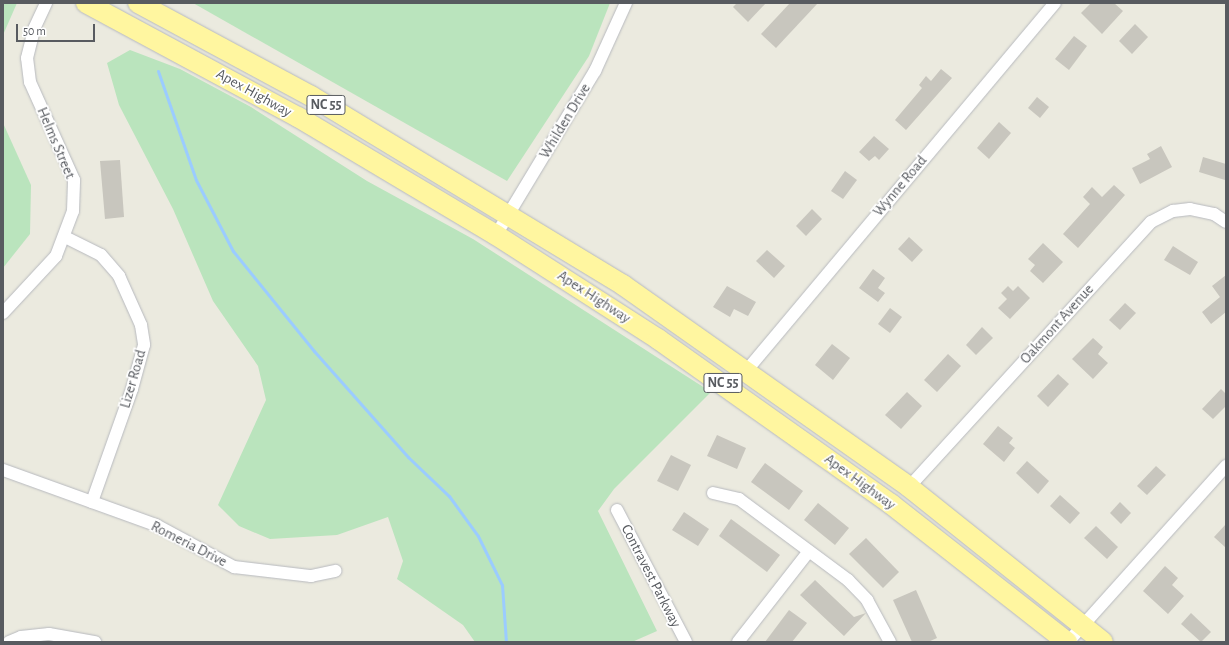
<!DOCTYPE html>
<style>
body{margin:0}
#map{position:relative;width:1229px;height:645px;overflow:hidden;background:#ebeadf;font-family:"Alegreya Sans",sans-serif}
div>[style]{position:absolute}
.green>*{inset:0;background:#bae4bd}
.stream>*{height:3px;margin:-1.5px;padding:0 1.5px;transform-origin:1.5px;border-radius:1.5px;background:#9bccff}
.building>*{inset:0;background:#c8c6be}
.roads{filter:drop-shadow(0 0 1px #b7b9be) drop-shadow(0 0 1px #b7b9be)}
.street>*{height:12px;margin:-6px;padding:0 6px;transform-origin:6px;border-radius:6px;background:#fff}
.primary>*{height:20px;margin:-10px;padding:0 10px;transform-origin:10px;border-radius:10px;background:#fff6a0}
span{translate:-50% -50%;white-space:nowrap;text-align:center;line-height:1.15;-webkit-text-stroke:3.5px #fff;paint-order:stroke}
.shield-label span{padding:1px 3px;background:#fff;border:1px solid;border-radius:3px;-webkit-text-stroke-width:0}
.shield-label{font-size:14px;color:#585b60;font-weight:700}
.street-label{font-size:15px;color:#585b60}
.frame{position:absolute;inset:0;border:4px solid #585b60;pointer-events:none}
.scale{position:absolute;left:16px;top:24px;width:79px;height:18px;box-sizing:border-box;border:2px solid #585b60;border-top:0;padding-left:5px;font-size:12px;line-height:14px;white-space:nowrap;color:#585b60;-webkit-text-stroke:3px #fff;paint-order:stroke}
</style>
<div id="map">
<div class="green">
<div style="clip-path:polygon(3px 3px,17px 3px,3px 35px)"></div>
<div style="clip-path:polygon(193px 3px,610px 3px,589px 56px,507px 181px)"></div>
<div style="clip-path:polygon(130px 50px,180px 69px,251px 107px,367px 181px,473px 239px,711px 392px,614px 489px,598px 511px,657px 631px,632px 642px,475px 642px,463px 625px,397px 579px,403px 561px,388px 517px,337px 535px,270px 539px,239px 526px,218px 505px,266px 400px,258px 366px,213px 301px,173px 209px,119px 105px,107px 63px)"></div>
<div style="clip-path:polygon(3px 123px,31px 185px,30px 234px,3px 268px)"></div>
</div>
<div class="stream">
<div style="left:158px;top:71px;width:115px;rotate:70.8deg"></div>
<div style="left:196px;top:180px;width:80px;rotate:62.5deg"></div>
<div style="left:233px;top:251px;width:129px;rotate:51deg"></div>
<div style="left:314px;top:351px;width:142px;rotate:48.4deg"></div>
<div style="left:408px;top:457px;width:57px;rotate:43.6deg"></div>
<div style="left:449px;top:496px;width:49px;rotate:54.1deg"></div>
<div style="left:478px;top:536px;width:55px;rotate:63.9deg"></div>
<div style="left:502px;top:585px;width:57px;rotate:86deg"></div>
</div>
<div class="building">
<div style="clip-path:polygon(737px 3px,766px 3px,748px 22px,733px 7px)"></div>
<div style="clip-path:polygon(790px 3px,818px 3px,776px 48px,761px 34px)"></div>
<div style="clip-path:polygon(1091px 3px,1114px 3px,1123px 11px,1102px 34px,1081px 13px)"></div>
<div style="clip-path:polygon(1135px 24px,1148px 37px,1132px 54px,1119px 41px)"></div>
<div style="clip-path:polygon(1074px 36px,1087px 46px,1069px 70px,1055px 59px)"></div>
<div style="clip-path:polygon(941px 69px,952px 78px,906px 130px,895px 120px,922px 88px,919px 85px,926px 76px,931px 81px)"></div>
<div style="clip-path:polygon(1037px 97px,1049px 107px,1040px 118px,1028px 108px)"></div>
<div style="clip-path:polygon(999px 122px,1011px 133px,989px 159px,977px 148px)"></div>
<div style="clip-path:polygon(874px 136px,889px 149px,879px 160px,875px 156px,869px 161px,859px 152px)"></div>
<div style="clip-path:polygon(1161px 146px,1172px 167px,1140px 184px,1132px 168px,1150px 159px,1147px 154px)"></div>
<div style="clip-path:polygon(1203px 157px,1226px 164px,1225px 180px,1199px 172px)"></div>
<div style="clip-path:polygon(120px 160px,124px 217px,105px 219px,100px 161px)"></div>
<div style="clip-path:polygon(845px 171px,857px 180px,843px 199px,831px 191px)"></div>
<div style="clip-path:polygon(1114px 185px,1125px 195px,1078px 248px,1063px 234px,1090px 204px,1083px 197px,1092px 187px,1102px 197px)"></div>
<div style="clip-path:polygon(812px 209px,822px 219px,806px 236px,796px 226px)"></div>
<div style="clip-path:polygon(909px 237px,923px 250px,912px 262px,898px 249px)"></div>
<div style="clip-path:polygon(1043px 243px,1063px 262px,1043px 283px,1030px 271px,1035px 265px,1028px 259px)"></div>
<div style="clip-path:polygon(1173px 246px,1198px 262px,1190px 275px,1164px 260px)"></div>
<div style="clip-path:polygon(767px 250px,785px 266px,774px 278px,756px 261px)"></div>
<div style="clip-path:polygon(873px 269px,885px 278px,878px 288px,885px 293px,878px 302px,859px 288px)"></div>
<div style="clip-path:polygon(1226px 275px,1226px 312px,1211px 324px,1202px 312px,1220px 297px,1212px 286px)"></div>
<div style="clip-path:polygon(727px 286px,756px 302px,748px 316px,734px 309px,730px 317px,713px 307px)"></div>
<div style="clip-path:polygon(1008px 286px,1013px 291px,1018px 286px,1030px 298px,1010px 319px,998px 308px,1007px 299px,1001px 293px)"></div>
<div style="clip-path:polygon(1125px 303px,1136px 313px,1120px 330px,1109px 320px)"></div>
<div style="clip-path:polygon(890px 308px,902px 317px,890px 333px,878px 324px)"></div>
<div style="clip-path:polygon(982px 327px,993px 338px,976px 355px,966px 345px)"></div>
<div style="clip-path:polygon(1093px 338px,1103px 347px,1098px 354px,1108px 363px,1093px 379px,1072px 359px)"></div>
<div style="clip-path:polygon(832px 344px,850px 358px,833px 380px,815px 365px)"></div>
<div style="clip-path:polygon(948px 354px,961px 366px,937px 392px,924px 380px)"></div>
<div style="clip-path:polygon(1058px 374px,1069px 384px,1048px 407px,1037px 396px)"></div>
<div style="clip-path:polygon(1221px 389px,1226px 394px,1226px 406px,1213px 419px,1202px 409px)"></div>
<div style="clip-path:polygon(907px 392px,922px 406px,901px 429px,885px 415px)"></div>
<div style="clip-path:polygon(998px 426px,1013px 438px,1009px 443px,1015px 448px,1004px 462px,983px 444px)"></div>
<div style="clip-path:polygon(717px 435px,746px 448px,737px 469px,707px 456px)"></div>
<div style="clip-path:polygon(671px 455px,691px 465px,678px 491px,657px 481px)"></div>
<div style="clip-path:polygon(1027px 461px,1049px 481px,1038px 494px,1016px 473px)"></div>
<div style="clip-path:polygon(765px 463px,803px 491px,789px 510px,751px 482px)"></div>
<div style="clip-path:polygon(1156px 466px,1166px 475px,1147px 495px,1137px 486px)"></div>
<div style="clip-path:polygon(1060px 495px,1080px 513px,1070px 524px,1050px 506px)"></div>
<div style="clip-path:polygon(1120px 502px,1131px 513px,1121px 524px,1110px 513px)"></div>
<div style="clip-path:polygon(818px 503px,849px 528px,835px 545px,804px 520px)"></div>
<div style="clip-path:polygon(684px 512px,709px 529px,698px 546px,672px 530px)"></div>
<div style="clip-path:polygon(731px 519px,780px 555px,767px 572px,719px 536px)"></div>
<div style="clip-path:polygon(1226px 524px,1226px 548px,1214px 537px)"></div>
<div style="clip-path:polygon(1096px 526px,1118px 547px,1107px 559px,1084px 538px)"></div>
<div style="clip-path:polygon(866px 538px,899px 572px,883px 588px,849px 554px)"></div>
<div style="clip-path:polygon(1165px 566px,1178px 578px,1172px 585px,1184px 596px,1168px 614px,1143px 591px)"></div>
<div style="clip-path:polygon(815px 580px,854px 617px,866px 613px,844px 636px,800px 595px)"></div>
<div style="clip-path:polygon(916px 590px,937px 638px,928px 642px,912px 642px,893px 600px)"></div>
<div style="clip-path:polygon(789px 610px,807px 623px,792px 642px,765px 642px)"></div>
<div style="clip-path:polygon(1191px 613px,1211px 632px,1201px 642px,1181px 624px)"></div>
</div>
<div class="roads">
<div class="street">
<div style="left:496px;top:235px;width:192px;rotate:-58.9deg"></div>
<div style="left:595px;top:71px;width:75px;rotate:-65.5deg"></div>
<div style="left:65px;top:237px;width:40px;rotate:26.6deg"></div>
<div style="left:101px;top:255px;width:28px;rotate:49deg"></div>
<div style="left:119px;top:276px;width:54px;rotate:65.8deg"></div>
<div style="left:141px;top:325px;width:20px;rotate:81deg"></div>
<div style="left:144px;top:345px;width:46px;rotate:105.3deg"></div>
<div style="left:132px;top:389px;width:120px;rotate:109.5deg"></div>
<div style="left:3px;top:313px;width:78px;rotate:-47.1deg"></div>
<div style="left:56px;top:256px;width:48px;rotate:-69.3deg"></div>
<div style="left:73px;top:211px;width:31px;rotate:-88deg"></div>
<div style="left:74px;top:180px;width:107px;rotate:-114.2deg"></div>
<div style="left:30px;top:82px;width:24px;rotate:-97deg"></div>
<div style="left:27px;top:58px;width:30px;rotate:-76deg"></div>
<div style="left:34px;top:29px;width:29px;rotate:-65deg"></div>
<div style="left:747px;top:370px;width:479px;rotate:-50deg"></div>
<div style="left:3px;top:470px;width:163px;rotate:19.8deg"></div>
<div style="left:156px;top:525px;width:89px;rotate:28.3deg"></div>
<div style="left:234px;top:567px;width:78px;rotate:6.7deg"></div>
<div style="left:311px;top:576px;width:25px;rotate:-12deg"></div>
<div style="left:909px;top:487px;width:359px;rotate:-47.6deg"></div>
<div style="left:1151px;top:222px;width:25px;rotate:-27deg"></div>
<div style="left:1173px;top:211px;width:17px;rotate:-7deg"></div>
<div style="left:1190px;top:209px;width:25px;rotate:12deg"></div>
<div style="left:1214px;top:214px;width:14px;rotate:34deg"></div>
<div style="left:713px;top:493px;width:27px;rotate:13deg"></div>
<div style="left:739px;top:499px;width:136px;rotate:36.6deg"></div>
<div style="left:848px;top:580px;width:28px;rotate:46deg"></div>
<div style="left:867px;top:600px;width:48px;rotate:61.3deg"></div>
<div style="left:617px;top:510px;width:149px;rotate:62.4deg"></div>
<div style="left:9px;top:642px;width:13px;rotate:-23deg"></div>
<div style="left:21px;top:637px;width:28px;rotate:-6deg"></div>
<div style="left:49px;top:634px;width:47px;rotate:9.9deg"></div>
<div style="left:738px;top:642px;width:115px;rotate:-52deg"></div>
<div style="left:1068px;top:642px;width:237px;rotate:-48.1deg"></div>
</div>
<div class="primary">
<div style="left:86px;top:3px;width:241px;rotate:28.3deg"></div>
<div style="left:298px;top:117px;width:230px;rotate:30.8deg"></div>
<div style="left:496px;top:235px;width:193px;rotate:32.7deg"></div>
<div style="left:658px;top:339px;width:286px;rotate:35.3deg"></div>
<div style="left:891px;top:504px;width:224px;rotate:38.1deg"></div>
<div style="left:138px;top:3px;width:196px;rotate:28.3deg"></div>
<div style="left:311px;top:96px;width:365px;rotate:31.2deg"></div>
<div style="left:623px;top:285px;width:350px;rotate:35.2deg"></div>
<div style="left:909px;top:487px;width:248px;rotate:38.6deg"></div>
</div>
</div>
<div class="shield-label">
<span style="left:326px;top:105px">NC 55</span>
<span style="left:723px;top:383px">NC 55</span>
</div>
<div class="street-label">
<span style="left:254px;top:93px;rotate:29deg">Apex Highway</span>
<span style="left:565px;top:121px;rotate:-59deg">Whilden Drive</span>
<span style="left:56px;top:143px;rotate:67deg">Helms Street</span>
<span style="left:900px;top:186px;rotate:-50deg">Wynne Road</span>
<span style="left:594px;top:297px;rotate:33deg">Apex Highway</span>
<span style="left:1057px;top:324px;rotate:-48deg">Oakmont Avenue</span>
<span style="left:133px;top:379px;rotate:-74deg">Lizer Road</span>
<span style="left:860px;top:482px;rotate:36deg">Apex Highway</span>
<span style="left:189px;top:544px;rotate:27deg">Romeria Drive</span>
<span style="left:651px;top:576px;rotate:63deg">Contravest Parkway</span>
</div>
<div class="frame"></div>
<div class="scale">50 m</div>
</div>
